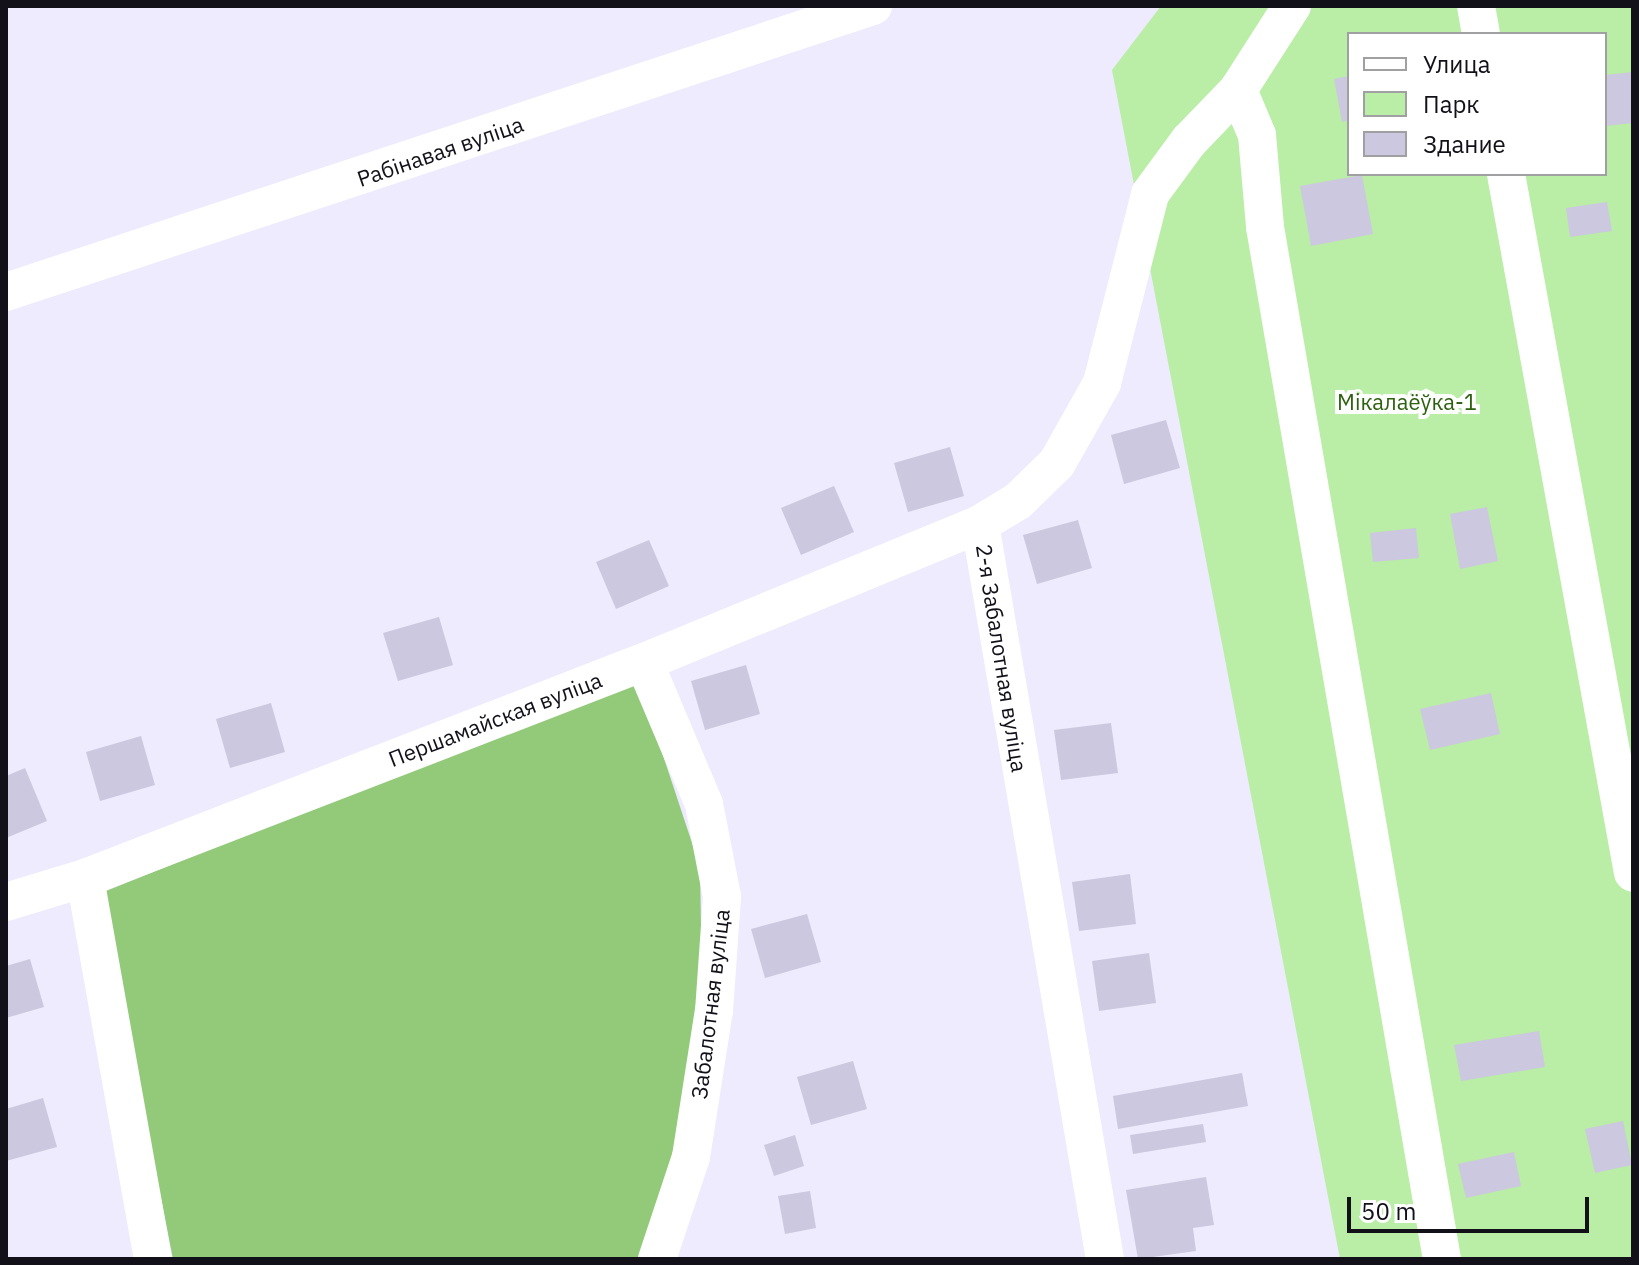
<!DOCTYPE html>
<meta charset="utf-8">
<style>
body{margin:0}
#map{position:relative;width:1639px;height:1265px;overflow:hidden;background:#edebfd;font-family:"IBM Plex Sans",sans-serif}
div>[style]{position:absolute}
.green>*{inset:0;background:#baeda5}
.forest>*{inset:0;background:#92ca7a}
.building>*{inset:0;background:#cbc8df}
.street>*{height:38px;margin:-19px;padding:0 19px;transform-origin:19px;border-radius:19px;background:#fff}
span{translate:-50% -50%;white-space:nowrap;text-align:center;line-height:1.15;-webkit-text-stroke:8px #fff;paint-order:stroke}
.street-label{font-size:22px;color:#121119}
.park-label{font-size:22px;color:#2e610f}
.frame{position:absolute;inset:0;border:8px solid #121119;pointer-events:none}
.legend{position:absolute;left:1347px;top:32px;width:260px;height:144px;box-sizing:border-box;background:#fff;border:2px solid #a0a0a3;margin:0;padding:10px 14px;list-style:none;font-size:24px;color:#121119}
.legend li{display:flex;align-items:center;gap:16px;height:40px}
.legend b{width:40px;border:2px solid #a0a0a3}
.scale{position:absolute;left:1347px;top:1197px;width:242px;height:36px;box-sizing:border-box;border:4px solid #121119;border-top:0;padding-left:10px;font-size:24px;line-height:28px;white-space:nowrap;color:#121119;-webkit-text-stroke:6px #fff;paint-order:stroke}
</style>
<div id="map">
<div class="green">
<div style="clip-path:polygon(evenodd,1161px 6px,1633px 6px,1633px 1259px,1340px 1259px,1112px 70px,1161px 6px,1349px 34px,1605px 34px,1605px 174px,1349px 174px,1349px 34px)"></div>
</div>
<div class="forest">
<div style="clip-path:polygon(639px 683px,700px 867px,702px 986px,688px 1101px,644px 1259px,173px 1259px,101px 893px,622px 684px)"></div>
</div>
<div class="building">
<div style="clip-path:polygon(1633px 72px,1633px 123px,1605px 126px,1605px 75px)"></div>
<div style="clip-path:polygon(1349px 76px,1349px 120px,1342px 122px,1334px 79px)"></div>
<div style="clip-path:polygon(1362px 175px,1373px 234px,1311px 246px,1300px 186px)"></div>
<div style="clip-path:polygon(1607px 202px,1612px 231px,1570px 237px,1566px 208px)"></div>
<div style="clip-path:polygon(1166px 420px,1180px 468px,1124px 484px,1111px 435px)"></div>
<div style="clip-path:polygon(950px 447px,964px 496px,908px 512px,894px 463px)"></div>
<div style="clip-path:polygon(834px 486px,854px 532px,801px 555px,781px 508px)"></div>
<div style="clip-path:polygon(1487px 507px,1498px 561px,1460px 569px,1450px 514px)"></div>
<div style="clip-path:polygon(1078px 520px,1092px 568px,1037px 584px,1023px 535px)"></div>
<div style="clip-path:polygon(1416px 528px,1419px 558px,1373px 562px,1370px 533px)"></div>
<div style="clip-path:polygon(649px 540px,669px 586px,616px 609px,596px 562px)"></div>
<div style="clip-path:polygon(439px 617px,453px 665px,398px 681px,383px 633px)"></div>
<div style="clip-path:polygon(746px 665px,760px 714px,705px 730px,691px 681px)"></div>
<div style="clip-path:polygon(1491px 693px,1500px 734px,1430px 750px,1420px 709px)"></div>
<div style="clip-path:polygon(271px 703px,285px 752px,230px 768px,216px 719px)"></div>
<div style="clip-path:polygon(1111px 723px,1118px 773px,1061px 780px,1054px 730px)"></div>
<div style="clip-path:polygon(141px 736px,155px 785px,100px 801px,86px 752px)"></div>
<div style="clip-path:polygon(25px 768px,47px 821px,6px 838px,6px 776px)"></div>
<div style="clip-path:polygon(1130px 874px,1136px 924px,1079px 931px,1072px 882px)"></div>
<div style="clip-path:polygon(807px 914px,821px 962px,765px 978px,751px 929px)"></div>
<div style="clip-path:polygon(1149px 953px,1156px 1003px,1099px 1011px,1092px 961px)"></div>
<div style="clip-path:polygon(30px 959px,44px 1007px,6px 1018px,6px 966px)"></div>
<div style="clip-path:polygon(1539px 1031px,1545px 1067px,1461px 1081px,1454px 1045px)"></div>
<div style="clip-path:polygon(853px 1061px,867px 1109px,811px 1125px,797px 1077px)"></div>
<div style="clip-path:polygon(1242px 1073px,1248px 1106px,1118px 1129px,1113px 1096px)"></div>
<div style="clip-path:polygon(43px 1098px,57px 1147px,6px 1161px,6px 1109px)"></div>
<div style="clip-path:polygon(1623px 1121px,1632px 1165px,1595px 1173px,1585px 1129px)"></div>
<div style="clip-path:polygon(1203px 1124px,1206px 1142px,1133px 1154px,1130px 1135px)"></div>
<div style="clip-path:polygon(795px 1135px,804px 1166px,774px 1176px,764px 1145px)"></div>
<div style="clip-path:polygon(1514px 1152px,1521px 1186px,1466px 1198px,1458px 1164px)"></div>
<div style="clip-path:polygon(1206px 1177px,1214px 1225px,1193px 1228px,1196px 1251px,1138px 1259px,1126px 1190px)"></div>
<div style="clip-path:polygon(810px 1191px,816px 1228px,785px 1234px,778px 1196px)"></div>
</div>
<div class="street">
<div style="left:1476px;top:6px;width:28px;rotate:80deg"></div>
<div style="left:1238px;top:90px;width:49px;rotate:67.1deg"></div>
<div style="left:1257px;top:135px;width:92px;rotate:85deg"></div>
<div style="left:1265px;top:227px;width:1047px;rotate:80.27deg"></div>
<div style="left:1506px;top:174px;width:710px;rotate:79.7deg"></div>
<div style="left:6px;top:292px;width:913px;rotate:-18.26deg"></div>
<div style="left:980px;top:524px;width:746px;rotate:80.35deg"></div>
<div style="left:644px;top:662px;width:154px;rotate:67.1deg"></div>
<div style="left:704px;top:804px;width:95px;rotate:79deg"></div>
<div style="left:722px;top:897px;width:113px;rotate:94deg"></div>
<div style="left:714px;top:1010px;width:149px;rotate:98.9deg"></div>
<div style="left:691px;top:1157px;width:108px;rotate:108.4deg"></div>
<div style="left:85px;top:878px;width:387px;rotate:79.9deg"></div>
<div style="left:6px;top:902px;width:83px;rotate:-16.9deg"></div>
<div style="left:85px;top:878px;width:599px;rotate:-21.13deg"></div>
<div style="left:644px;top:662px;width:363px;rotate:-22.3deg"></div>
<div style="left:980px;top:524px;width:44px;rotate:-31.2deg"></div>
<div style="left:1018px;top:501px;width:54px;rotate:-44.3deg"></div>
<div style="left:1057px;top:463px;width:92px;rotate:-60.6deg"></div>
<div style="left:1102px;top:383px;width:195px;rotate:-75.7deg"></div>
<div style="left:1150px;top:194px;width:66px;rotate:-53.7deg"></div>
<div style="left:1189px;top:141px;width:71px;rotate:-46.1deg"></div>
<div style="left:1238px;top:90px;width:100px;rotate:-57.3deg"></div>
</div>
<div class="street-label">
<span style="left:440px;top:151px;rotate:-19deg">Рабінавая вуліца</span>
<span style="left:1002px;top:658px;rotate:81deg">2-я Забалотная вуліца</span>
<span style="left:495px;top:719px;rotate:-21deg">Першамайская вуліца</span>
<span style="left:710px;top:1004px;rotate:-83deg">Забалотная вуліца</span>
</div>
<div class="park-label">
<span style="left:1407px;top:402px">Мікалаёўка-1</span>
</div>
<div class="frame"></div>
<ul class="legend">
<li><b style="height:10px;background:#fff"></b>Улица</li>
<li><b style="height:22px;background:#baeda5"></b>Парк</li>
<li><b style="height:22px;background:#cbc8df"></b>Здание</li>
</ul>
<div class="scale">50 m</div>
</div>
